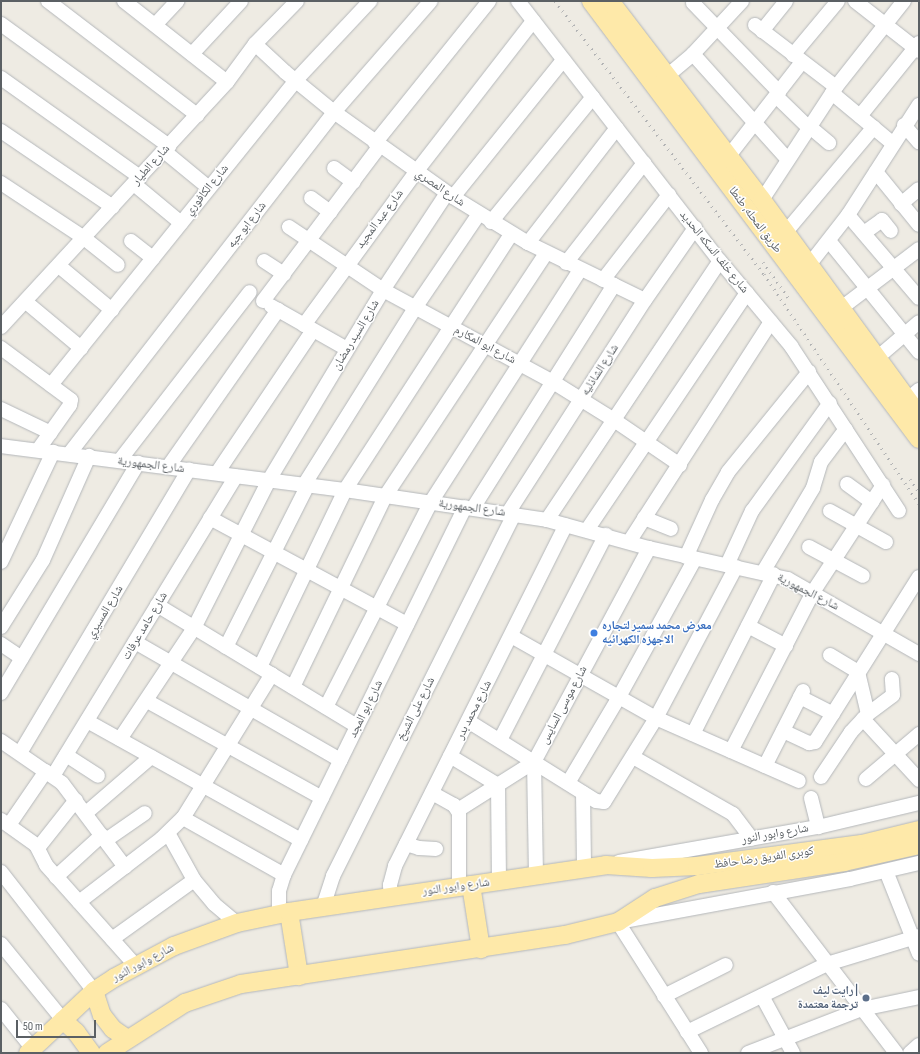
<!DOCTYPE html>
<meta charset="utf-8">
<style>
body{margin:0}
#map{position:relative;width:920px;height:1054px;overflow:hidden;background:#eeebe3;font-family:"Sofia Sans Condensed","Noto Naskh Arabic",sans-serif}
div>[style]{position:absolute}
.roads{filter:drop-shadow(0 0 1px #b4b7ba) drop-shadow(0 0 1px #b4b7ba)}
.minor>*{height:14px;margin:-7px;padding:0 7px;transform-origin:7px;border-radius:7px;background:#fff}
.major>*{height:18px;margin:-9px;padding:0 9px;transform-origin:9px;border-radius:9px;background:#fee9a9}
.rail>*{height:3px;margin-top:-1.5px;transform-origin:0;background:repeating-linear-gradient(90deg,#b2b3b4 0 1px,transparent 0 6px)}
.dots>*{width:11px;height:11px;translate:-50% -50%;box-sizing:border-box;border:2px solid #fff;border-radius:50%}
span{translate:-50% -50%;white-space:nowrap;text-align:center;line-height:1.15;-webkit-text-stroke:3px #fff;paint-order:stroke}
.street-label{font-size:12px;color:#5b6064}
.shop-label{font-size:12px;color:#366cbe;font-weight:700}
.left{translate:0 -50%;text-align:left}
.service-label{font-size:12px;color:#4e5e75;font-weight:700}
.right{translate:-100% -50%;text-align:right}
.frame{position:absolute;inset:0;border:2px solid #5b6064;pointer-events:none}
.scale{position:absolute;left:16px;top:1020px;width:80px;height:18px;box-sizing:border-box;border:2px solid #5b6064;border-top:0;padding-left:5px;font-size:12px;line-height:14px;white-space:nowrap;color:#5b6064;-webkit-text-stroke:3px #fff;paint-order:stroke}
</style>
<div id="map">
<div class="roads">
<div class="minor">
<div style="left:48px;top:1px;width:188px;rotate:37.4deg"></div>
<div style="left:124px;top:1px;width:131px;rotate:38.2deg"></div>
<div style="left:518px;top:1px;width:329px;rotate:52.2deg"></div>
<div style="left:720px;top:261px;width:111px;rotate:50.1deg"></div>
<div style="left:791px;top:346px;width:197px;rotate:56.8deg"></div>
<div style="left:855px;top:1px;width:81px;rotate:38deg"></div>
<div style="left:693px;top:3px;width:124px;rotate:46deg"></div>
<div style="left:1px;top:24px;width:208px;rotate:36deg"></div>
<div style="left:155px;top:25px;width:33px;rotate:-47deg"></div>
<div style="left:755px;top:25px;width:102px;rotate:37.4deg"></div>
<div style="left:762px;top:31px;width:38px;rotate:-51deg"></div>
<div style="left:255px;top:44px;width:41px;rotate:43deg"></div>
<div style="left:285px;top:72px;width:63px;rotate:39.2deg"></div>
<div style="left:334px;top:112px;width:146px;rotate:35.5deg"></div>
<div style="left:453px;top:197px;width:88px;rotate:31.5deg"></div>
<div style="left:528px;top:243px;width:130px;rotate:26deg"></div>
<div style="left:192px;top:54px;width:72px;rotate:-47.2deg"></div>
<div style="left:693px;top:54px;width:142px;rotate:48.1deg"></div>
<div style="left:793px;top:55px;width:70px;rotate:-50.2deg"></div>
<div style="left:667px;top:76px;width:34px;rotate:-40deg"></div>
<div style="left:693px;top:54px;width:72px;rotate:-47.2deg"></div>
<div style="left:1px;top:78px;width:171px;rotate:35.5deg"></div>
<div style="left:832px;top:93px;width:78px;rotate:39.8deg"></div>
<div style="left:776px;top:96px;width:46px;rotate:44.1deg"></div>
<div style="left:860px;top:116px;width:94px;rotate:-51.1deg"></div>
<div style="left:904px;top:125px;width:23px;rotate:49deg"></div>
<div style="left:810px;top:127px;width:25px;rotate:40deg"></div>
<div style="left:1px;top:131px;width:135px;rotate:34.2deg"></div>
<div style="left:375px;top:143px;width:182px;rotate:-51.2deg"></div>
<div style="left:164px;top:151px;width:58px;rotate:39.4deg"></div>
<div style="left:728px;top:157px;width:120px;rotate:-52.1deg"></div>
<div style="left:334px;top:168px;width:24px;rotate:36deg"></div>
<div style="left:876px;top:172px;width:68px;rotate:50.9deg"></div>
<div style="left:1px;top:183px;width:100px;rotate:33.5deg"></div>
<div style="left:84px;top:238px;width:43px;rotate:38.5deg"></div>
<div style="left:134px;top:184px;width:61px;rotate:39.7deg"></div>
<div style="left:453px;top:197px;width:176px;rotate:-51.2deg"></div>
<div style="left:311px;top:198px;width:24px;rotate:36deg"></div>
<div style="left:762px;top:200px;width:135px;rotate:-56.8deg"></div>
<div style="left:836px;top:87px;width:110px;rotate:-51.7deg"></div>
<div style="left:901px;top:204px;width:23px;rotate:-40deg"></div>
<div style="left:848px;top:215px;width:109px;rotate:49.5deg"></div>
<div style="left:491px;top:222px;width:161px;rotate:-50.8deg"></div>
<div style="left:289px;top:227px;width:113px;rotate:33.8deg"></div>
<div style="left:383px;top:290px;width:193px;rotate:28.4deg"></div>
<div style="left:553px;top:382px;width:72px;rotate:31.9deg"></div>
<div style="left:614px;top:420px;width:80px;rotate:34.3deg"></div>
<div style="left:785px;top:233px;width:138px;rotate:-50deg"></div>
<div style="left:864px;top:233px;width:22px;rotate:-36deg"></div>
<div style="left:882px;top:220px;width:14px;rotate:51deg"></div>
<div style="left:131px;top:241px;width:28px;rotate:38deg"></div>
<div style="left:829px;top:241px;width:143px;rotate:51deg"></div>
<div style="left:528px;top:243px;width:145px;rotate:-52.3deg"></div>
<div style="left:264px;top:261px;width:24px;rotate:33deg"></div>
<div style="left:566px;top:263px;width:127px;rotate:-52deg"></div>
<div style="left:809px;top:265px;width:63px;rotate:-52deg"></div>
<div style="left:848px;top:215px;width:131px;rotate:-57.2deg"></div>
<div style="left:59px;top:266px;width:69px;rotate:39.7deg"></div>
<div style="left:603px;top:280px;width:108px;rotate:-52.2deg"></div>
<div style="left:263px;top:301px;width:194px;rotate:-53deg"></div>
<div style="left:26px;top:302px;width:72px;rotate:39.9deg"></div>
<div style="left:271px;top:306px;width:87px;rotate:29.5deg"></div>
<div style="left:840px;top:309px;width:99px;rotate:-37.2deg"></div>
<div style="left:304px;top:325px;width:190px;rotate:-53.8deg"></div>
<div style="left:416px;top:172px;width:191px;rotate:-52.2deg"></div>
<div style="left:1px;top:327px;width:333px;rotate:-47.3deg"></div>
<div style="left:227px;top:82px;width:47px;rotate:-53.6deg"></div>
<div style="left:255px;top:44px;width:60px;rotate:-45.7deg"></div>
<div style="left:1px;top:348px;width:87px;rotate:36.6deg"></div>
<div style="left:71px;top:400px;width:5px;rotate:101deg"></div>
<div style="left:70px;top:405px;width:55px;rotate:125.4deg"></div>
<div style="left:877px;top:358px;width:55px;rotate:-40.6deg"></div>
<div style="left:51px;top:385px;width:390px;rotate:-51.2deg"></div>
<div style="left:295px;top:81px;width:110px;rotate:-46.8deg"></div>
<div style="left:907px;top:400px;width:16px;rotate:-40deg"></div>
<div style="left:1px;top:409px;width:55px;rotate:25.6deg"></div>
<div style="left:1px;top:446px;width:347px;rotate:7.3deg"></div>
<div style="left:345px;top:490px;width:204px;rotate:8.4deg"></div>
<div style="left:547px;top:520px;width:106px;rotate:15.4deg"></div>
<div style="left:649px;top:548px;width:142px;rotate:12.6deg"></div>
<div style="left:788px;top:579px;width:151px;rotate:29.8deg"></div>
<div style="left:69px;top:454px;width:433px;rotate:-52.2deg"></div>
<div style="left:334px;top:112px;width:147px;rotate:-48.9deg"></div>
<div style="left:120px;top:460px;width:212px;rotate:-52.3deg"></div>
<div style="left:168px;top:467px;width:192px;rotate:-55deg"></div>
<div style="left:217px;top:473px;width:172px;rotate:-56.1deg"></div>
<div style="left:847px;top:484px;width:31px;rotate:36deg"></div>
<div style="left:304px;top:485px;width:209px;rotate:-57.9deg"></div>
<div style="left:415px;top:308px;width:114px;rotate:-55.8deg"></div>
<div style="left:473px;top:508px;width:264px;rotate:-57.7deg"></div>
<div style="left:830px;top:511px;width:64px;rotate:29deg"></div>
<div style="left:508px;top:513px;width:253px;rotate:-57.3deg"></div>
<div style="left:645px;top:300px;width:88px;rotate:-55.2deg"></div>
<div style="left:210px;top:518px;width:224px;rotate:28.3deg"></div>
<div style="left:644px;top:518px;width:29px;rotate:22deg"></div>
<div style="left:547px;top:520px;width:311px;rotate:-56.3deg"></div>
<div style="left:587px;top:530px;width:286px;rotate:-56deg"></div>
<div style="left:629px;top:542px;width:262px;rotate:-57.2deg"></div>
<div style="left:809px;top:547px;width:61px;rotate:28.2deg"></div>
<div style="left:686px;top:557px;width:63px;rotate:-65.5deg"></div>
<div style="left:712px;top:500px;width:32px;rotate:-60deg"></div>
<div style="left:728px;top:472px;width:129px;rotate:-51deg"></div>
<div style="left:1px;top:562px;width:122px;rotate:-64.7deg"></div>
<div style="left:727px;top:565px;width:60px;rotate:-65.2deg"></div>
<div style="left:752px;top:511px;width:133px;rotate:-54.2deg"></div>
<div style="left:763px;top:572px;width:98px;rotate:-59.2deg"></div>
<div style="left:813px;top:488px;width:27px;rotate:-73deg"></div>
<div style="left:821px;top:462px;width:41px;rotate:-52.9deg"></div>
<div style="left:157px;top:605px;width:234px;rotate:31.2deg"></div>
<div style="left:748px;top:626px;width:43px;rotate:27.8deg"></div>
<div style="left:1px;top:627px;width:79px;rotate:-57.9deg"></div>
<div style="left:43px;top:560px;width:114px;rotate:-66.1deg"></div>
<div style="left:511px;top:636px;width:167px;rotate:29.5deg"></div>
<div style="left:656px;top:718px;width:156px;rotate:23.8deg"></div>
<div style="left:135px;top:642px;width:237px;rotate:29.9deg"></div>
<div style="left:1px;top:644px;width:25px;rotate:34deg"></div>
<div style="left:226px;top:647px;width:182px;rotate:-63.2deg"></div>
<div style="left:830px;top:655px;width:33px;rotate:31deg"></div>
<div style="left:858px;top:672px;width:43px;rotate:76.6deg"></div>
<div style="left:260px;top:667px;width:196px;rotate:-64.3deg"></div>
<div style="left:345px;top:490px;width:305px;rotate:-57deg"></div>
<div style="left:293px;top:687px;width:213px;rotate:-64.2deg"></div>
<div style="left:386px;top:495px;width:290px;rotate:-56.5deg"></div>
<div style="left:1px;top:693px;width:268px;rotate:-59.2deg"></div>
<div style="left:800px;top:697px;width:37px;rotate:27deg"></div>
<div style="left:147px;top:701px;width:200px;rotate:29deg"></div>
<div style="left:326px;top:707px;width:230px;rotate:-62.9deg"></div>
<div style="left:431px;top:502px;width:276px;rotate:-57.3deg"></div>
<div style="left:863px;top:719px;width:83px;rotate:47.4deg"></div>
<div style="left:87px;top:721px;width:245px;rotate:29.1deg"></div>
<div style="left:468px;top:721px;width:151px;rotate:32deg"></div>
<div style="left:596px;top:801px;width:8px;rotate:7deg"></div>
<div style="left:604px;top:802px;width:99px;rotate:-58.2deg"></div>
<div style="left:656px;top:718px;width:171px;rotate:-62.1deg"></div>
<div style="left:783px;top:731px;width:29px;rotate:25deg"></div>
<div style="left:809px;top:743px;width:6px;rotate:-9deg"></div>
<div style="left:815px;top:742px;width:195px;rotate:-57.8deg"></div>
<div style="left:693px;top:734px;width:179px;rotate:-63.1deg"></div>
<div style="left:120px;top:739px;width:133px;rotate:-56.3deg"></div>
<div style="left:194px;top:628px;width:166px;rotate:-63.1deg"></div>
<div style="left:269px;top:480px;width:222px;rotate:-59deg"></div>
<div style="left:383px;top:290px;width:116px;rotate:-56.6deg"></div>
<div style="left:500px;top:740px;width:231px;rotate:-62.7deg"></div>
<div style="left:1px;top:741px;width:74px;rotate:34.5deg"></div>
<div style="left:62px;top:783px;width:105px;rotate:53.1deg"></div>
<div style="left:731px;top:751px;width:179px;rotate:-62.7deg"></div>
<div style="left:813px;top:592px;width:128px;rotate:-56.8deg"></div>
<div style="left:20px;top:753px;width:330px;rotate:-59.2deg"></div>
<div style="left:66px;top:755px;width:38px;rotate:33deg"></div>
<div style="left:450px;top:756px;width:56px;rotate:31.1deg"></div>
<div style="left:498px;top:785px;width:96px;rotate:89.4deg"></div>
<div style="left:633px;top:757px;width:115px;rotate:29.7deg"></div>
<div style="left:733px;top:814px;width:31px;rotate:53deg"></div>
<div style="left:765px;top:766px;width:84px;rotate:-63.1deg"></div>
<div style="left:53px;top:776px;width:351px;rotate:-58.6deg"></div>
<div style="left:821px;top:777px;width:54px;rotate:-56.3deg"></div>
<div style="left:851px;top:732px;width:25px;rotate:-47deg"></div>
<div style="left:868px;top:714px;width:31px;rotate:-37deg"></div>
<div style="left:893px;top:695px;width:16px;rotate:-94deg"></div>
<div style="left:866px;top:779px;width:70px;rotate:-40.3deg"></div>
<div style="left:568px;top:783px;width:100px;rotate:-59.3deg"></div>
<div style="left:619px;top:697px;width:158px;rotate:-61.2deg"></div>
<div style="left:432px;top:793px;width:25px;rotate:29deg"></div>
<div style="left:454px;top:805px;width:9px;rotate:58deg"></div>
<div style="left:459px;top:813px;width:74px;rotate:90deg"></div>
<div style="left:583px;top:793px;width:75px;rotate:89.2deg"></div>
<div style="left:811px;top:798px;width:30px;rotate:76deg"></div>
<div style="left:458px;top:810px;width:90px;rotate:-32.3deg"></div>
<div style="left:86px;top:813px;width:86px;rotate:-40.7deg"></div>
<div style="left:183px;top:818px;width:116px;rotate:29.4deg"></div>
<div style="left:1px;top:820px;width:43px;rotate:35.5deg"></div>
<div style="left:36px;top:845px;width:22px;rotate:63deg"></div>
<div style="left:46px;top:865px;width:134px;rotate:48.3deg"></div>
<div style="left:9px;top:825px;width:65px;rotate:-55.6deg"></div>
<div style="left:168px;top:833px;width:54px;rotate:61deg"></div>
<div style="left:194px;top:880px;width:31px;rotate:50deg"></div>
<div style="left:214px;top:904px;width:30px;rotate:40deg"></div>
<div style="left:106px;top:840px;width:47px;rotate:-34.7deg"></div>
<div style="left:406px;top:844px;width:14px;rotate:17deg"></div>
<div style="left:419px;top:848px;width:17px;rotate:3deg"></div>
<div style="left:38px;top:848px;width:61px;rotate:-51.6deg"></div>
<div style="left:619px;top:862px;width:202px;rotate:-10deg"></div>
<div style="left:818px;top:827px;width:104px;rotate:-13.4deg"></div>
<div style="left:886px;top:871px;width:89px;rotate:68.3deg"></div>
<div style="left:1px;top:872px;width:151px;rotate:52deg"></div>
<div style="left:536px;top:875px;width:113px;rotate:-91deg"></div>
<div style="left:534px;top:762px;width:243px;rotate:-61.7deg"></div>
<div style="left:56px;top:877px;width:62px;rotate:-42.4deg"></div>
<div style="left:773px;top:892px;width:203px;rotate:52.6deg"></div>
<div style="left:391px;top:897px;width:12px;rotate:-95deg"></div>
<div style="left:390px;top:885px;width:20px;rotate:-75deg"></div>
<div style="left:395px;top:866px;width:381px;rotate:-63.4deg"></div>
<div style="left:79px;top:902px;width:103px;rotate:-37.5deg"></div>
<div style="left:161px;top:839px;width:30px;rotate:-44deg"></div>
<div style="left:183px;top:818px;width:169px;rotate:-58.3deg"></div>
<div style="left:323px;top:907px;width:33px;rotate:-72deg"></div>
<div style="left:333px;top:876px;width:405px;rotate:-63.4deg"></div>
<div style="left:279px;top:914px;width:23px;rotate:-90deg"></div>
<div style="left:279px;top:891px;width:17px;rotate:-73deg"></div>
<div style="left:284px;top:875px;width:410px;rotate:-63.8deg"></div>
<div style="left:112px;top:939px;width:101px;rotate:-35.7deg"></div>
<div style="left:1px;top:944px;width:98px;rotate:50.8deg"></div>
<div style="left:664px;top:996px;width:69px;rotate:-26.6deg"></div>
<div style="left:762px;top:996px;width:65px;rotate:61.5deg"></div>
<div style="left:1px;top:1009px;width:51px;rotate:51.3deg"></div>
<div style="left:687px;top:1032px;width:156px;rotate:-25.9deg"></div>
<div style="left:827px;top:964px;width:96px;rotate:-16.9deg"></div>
<div style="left:701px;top:1053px;width:155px;rotate:-122.4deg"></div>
<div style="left:618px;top:922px;width:236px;rotate:-10.5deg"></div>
<div style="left:850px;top:879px;width:71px;rotate:-13.1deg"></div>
<div style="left:748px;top:1053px;width:122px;rotate:-21.1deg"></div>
<div style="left:862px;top:1009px;width:58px;rotate:-11.9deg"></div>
<div style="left:910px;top:1053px;width:12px;rotate:-42deg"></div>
</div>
<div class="major">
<div style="left:591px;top:1px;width:547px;rotate:53.17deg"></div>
<div style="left:610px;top:1px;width:250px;rotate:52.6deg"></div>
<div style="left:762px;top:200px;width:266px;rotate:53.9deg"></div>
<div style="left:471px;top:885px;width:65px;rotate:81.1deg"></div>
<div style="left:289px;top:912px;width:65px;rotate:81.1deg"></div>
<div style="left:94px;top:991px;width:25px;rotate:72deg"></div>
<div style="left:102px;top:1015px;width:18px;rotate:52deg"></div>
<div style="left:113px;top:1029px;width:16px;rotate:35deg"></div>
<div style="left:63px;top:1020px;width:18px;rotate:43deg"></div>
<div style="left:76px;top:1032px;width:26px;rotate:54deg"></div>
<div style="left:28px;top:1053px;width:91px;rotate:-43.2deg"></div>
<div style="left:94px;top:991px;width:24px;rotate:-33deg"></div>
<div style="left:114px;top:978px;width:68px;rotate:-28.1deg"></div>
<div style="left:174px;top:946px;width:67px;rotate:-20.1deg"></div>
<div style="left:237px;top:923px;width:53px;rotate:-11.9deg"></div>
<div style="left:289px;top:912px;width:320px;rotate:-8.4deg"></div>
<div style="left:606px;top:865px;width:46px;rotate:3.7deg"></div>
<div style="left:652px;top:868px;width:45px;rotate:-2.5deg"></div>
<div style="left:697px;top:866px;width:166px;rotate:-7.6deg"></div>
<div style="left:862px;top:844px;width:59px;rotate:-13.8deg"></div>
<div style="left:107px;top:1053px;width:93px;rotate:-32.7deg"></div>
<div style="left:185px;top:1003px;width:59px;rotate:-18.7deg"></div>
<div style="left:241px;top:984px;width:328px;rotate:-8.6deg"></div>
<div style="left:565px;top:935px;width:55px;rotate:-13.8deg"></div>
<div style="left:618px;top:922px;width:44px;rotate:-33deg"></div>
<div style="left:655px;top:898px;width:46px;rotate:-17.7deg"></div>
<div style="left:699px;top:884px;width:147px;rotate:-8.6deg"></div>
<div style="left:844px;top:862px;width:77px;rotate:-12.8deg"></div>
</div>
</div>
<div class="rail">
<div style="left:555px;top:1px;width:344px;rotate:52.6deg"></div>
<div style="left:764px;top:274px;width:277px;rotate:56deg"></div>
<div style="left:763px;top:262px;width:47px;rotate:54.6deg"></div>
<div style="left:910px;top:479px;width:16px;rotate:55deg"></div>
</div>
<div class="dots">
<div style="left:594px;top:633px;background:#3f7fe0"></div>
<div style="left:866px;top:998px;background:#5c6f8a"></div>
</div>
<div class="street-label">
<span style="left:151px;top:165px;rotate:-48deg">شارع الطيار</span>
<span style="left:440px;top:188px;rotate:34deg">شارع المصري</span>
<span style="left:207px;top:190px;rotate:-51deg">شارع الكافوري</span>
<span style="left:380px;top:219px;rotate:-53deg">شارع عبد المجيد</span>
<span style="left:755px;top:220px;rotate:53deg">طريق المحله, طنطا</span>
<span style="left:247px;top:225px;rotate:-52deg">شارع ابو جبه</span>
<span style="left:714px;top:252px;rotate:51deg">شارع خلف السكه الحديد</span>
<span style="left:356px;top:335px;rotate:-59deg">شارع السيد رمضان</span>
<span style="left:485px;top:345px;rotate:28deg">شارع ابو المكارم</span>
<span style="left:600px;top:370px;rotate:-57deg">شارع الشاذليه</span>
<span style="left:151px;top:465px;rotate:7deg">شارع الجمهورية</span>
<span style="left:472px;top:508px;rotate:8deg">شارع الجمهورية</span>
<span style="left:808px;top:592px;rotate:27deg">شارع الجمهورية</span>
<span style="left:105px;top:612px;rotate:-59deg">شارع المسيري</span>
<span style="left:145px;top:626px;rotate:-59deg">شارع حامد عرفات</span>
<span style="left:564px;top:705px;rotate:-62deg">شارع موسى السايس</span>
<span style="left:366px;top:709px;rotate:-64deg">شارع ابو المجد</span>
<span style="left:416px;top:709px;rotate:-63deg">شارع على الشيخ</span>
<span style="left:474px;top:710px;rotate:-63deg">شارع محمد بدر</span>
<span style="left:775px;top:834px;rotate:-10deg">شارع وابور النور</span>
<span style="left:764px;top:858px;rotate:-8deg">كوبرى الفريق رضا حافظ</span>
<span style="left:456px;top:887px;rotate:-8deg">شارع وابور النور</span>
<span style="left:143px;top:963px;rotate:-28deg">شارع وابور النور</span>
</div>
<div class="shop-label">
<span class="left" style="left:602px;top:633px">معرض محمد سمير لتجاره<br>الاجهزه الكهرائيه</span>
</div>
<div class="service-label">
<span class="right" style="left:858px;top:998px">رايت ليف |<br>ترجمة معتمدة</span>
</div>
<div class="frame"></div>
<div class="scale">50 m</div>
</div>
